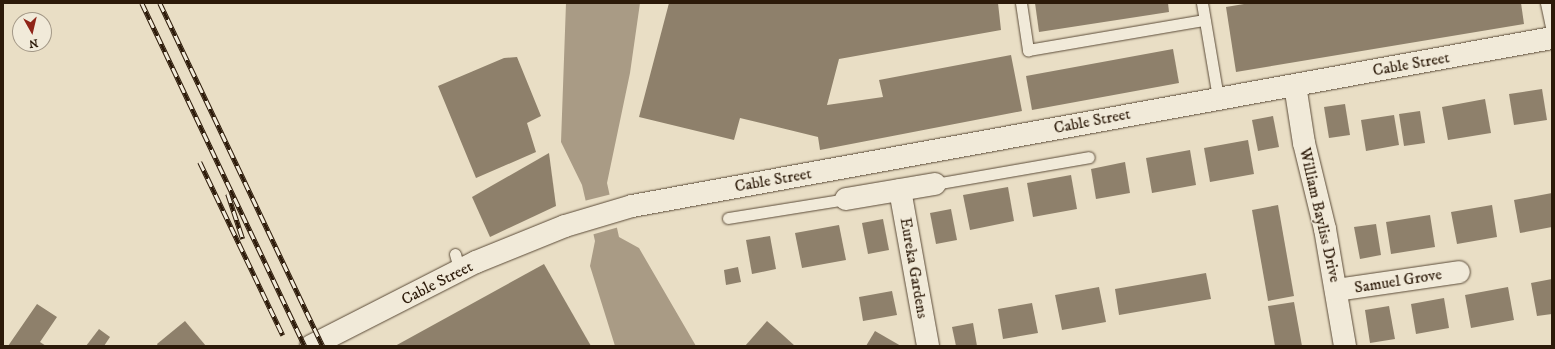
<!DOCTYPE html>
<style>
body{margin:0}
#map{position:relative;width:1555px;height:349px;overflow:hidden;background:#e9dec5;font-family:"IM FELL DW Pica",serif}
div>[style]{position:absolute}
.water>*{inset:0;background:#a99b85}
.pier>*{inset:0;background:#e9dec5}
.building>*{inset:0;background:#8e806b}
.roads{filter:drop-shadow(0 0 1px #5b4b38) drop-shadow(0 0 1px #5b4b38)}
.service>*{height:11px;margin:-5.5px;padding:0 5.5px;transform-origin:5.5px;border-radius:5.5px;background:#f1ead9}
.minor>*{height:22px;margin:-11px;padding:0 11px;transform-origin:11px;border-radius:11px;background:#f1ead9}
.rail>*{height:4.5px;margin-top:-2.25px;transform-origin:0;background:repeating-linear-gradient(90deg,#f1ead9 0 9px,#2c1a09 0 18px);box-sizing:border-box;border-block:1px solid #2c1a09}
span{translate:-50% -50%;white-space:nowrap;text-align:center;line-height:1.15;-webkit-text-stroke:3px #f1ead9;paint-order:stroke}
.street-label{font-size:16px;color:#2c1a09}
.frame{position:absolute;inset:0;border:4px solid #2c1a09;pointer-events:none}
.north{position:absolute;left:12px;top:12px;width:40px;height:40px;box-sizing:border-box;background:#f1ead9;border:1px solid #a29786;border-radius:50%;rotate:172deg;font-size:11px;font-weight:700;line-height:16px;text-align:center;color:#2c1a09}
.north::after{content:'';display:block;margin:auto;width:14px;height:18px;background:#8f2418;clip-path:polygon(50% 0,100% 100%,50% 72%,0 100%)}
</style>
<div id="map">
<div class="water">
<div style="clip-path:polygon(566px 3px,640px 3px,630px 73px,607px 183px,619px 237px,639px 248px,696px 346px,615px 346px,590px 266px,595px 241px,582px 185px,561px 142px)"></div>
</div>
<div class="pier">
<div style="clip-path:polygon(612px 194px,619px 227px,591px 235px,584px 201px)"></div>
</div>
<div class="building">
<div style="clip-path:polygon(669px 3px,998px 3px,1001px 30px,839px 59px,827px 105px,883px 97px,879px 80px,1011px 55px,1022px 111px,820px 150px,818px 137px,740px 118px,734px 140px,639px 117px)"></div>
<div style="clip-path:polygon(1035px 3px,1168px 3px,1169px 12px,1039px 32px)"></div>
<div style="clip-path:polygon(1250px 3px,1521px 3px,1524px 24px,1236px 72px,1226px 7px)"></div>
<div style="clip-path:polygon(1173px 49px,1179px 83px,1032px 110px,1026px 76px)"></div>
<div style="clip-path:polygon(517px 57px,541px 116px,527px 123px,536px 152px,476px 178px,438px 86px,504px 58px)"></div>
<div style="clip-path:polygon(1542px 89px,1547px 120px,1514px 125px,1509px 94px)"></div>
<div style="clip-path:polygon(1485px 99px,1491px 133px,1448px 140px,1442px 107px)"></div>
<div style="clip-path:polygon(1345px 104px,1350px 135px,1329px 138px,1324px 107px)"></div>
<div style="clip-path:polygon(1420px 111px,1425px 143px,1404px 146px,1399px 114px)"></div>
<div style="clip-path:polygon(1394px 115px,1399px 145px,1366px 151px,1361px 120px)"></div>
<div style="clip-path:polygon(1273px 116px,1279px 147px,1258px 151px,1252px 120px)"></div>
<div style="clip-path:polygon(1248px 140px,1254px 174px,1210px 182px,1204px 148px)"></div>
<div style="clip-path:polygon(1190px 150px,1196px 185px,1152px 193px,1146px 158px)"></div>
<div style="clip-path:polygon(549px 153px,556px 206px,490px 237px,472px 197px)"></div>
<div style="clip-path:polygon(1125px 162px,1130px 193px,1096px 199px,1091px 169px)"></div>
<div style="clip-path:polygon(1071px 175px,1077px 209px,1033px 217px,1027px 183px)"></div>
<div style="clip-path:polygon(1008px 187px,1014px 221px,970px 230px,963px 195px)"></div>
<div style="clip-path:polygon(1552px 193px,1552px 227px,1520px 233px,1514px 200px)"></div>
<div style="clip-path:polygon(1278px 205px,1294px 296px,1268px 301px,1252px 210px)"></div>
<div style="clip-path:polygon(1492px 205px,1497px 237px,1457px 244px,1451px 212px)"></div>
<div style="clip-path:polygon(951px 209px,957px 240px,936px 244px,930px 213px)"></div>
<div style="clip-path:polygon(1430px 215px,1435px 247px,1391px 254px,1386px 222px)"></div>
<div style="clip-path:polygon(883px 219px,889px 250px,868px 254px,862px 223px)"></div>
<div style="clip-path:polygon(1376px 224px,1381px 255px,1360px 259px,1354px 227px)"></div>
<div style="clip-path:polygon(839px 225px,846px 260px,802px 268px,795px 233px)"></div>
<div style="clip-path:polygon(770px 236px,776px 269px,752px 274px,746px 240px)"></div>
<div style="clip-path:polygon(544px 264px,591px 346px,395px 346px)"></div>
<div style="clip-path:polygon(738px 267px,741px 282px,726px 285px,724px 270px)"></div>
<div style="clip-path:polygon(1206px 273px,1211px 299px,1119px 315px,1115px 289px)"></div>
<div style="clip-path:polygon(1552px 279px,1552px 314px,1537px 316px,1531px 283px)"></div>
<div style="clip-path:polygon(1099px 287px,1106px 322px,1062px 330px,1055px 295px)"></div>
<div style="clip-path:polygon(1508px 287px,1514px 320px,1471px 328px,1465px 295px)"></div>
<div style="clip-path:polygon(892px 291px,897px 315px,863px 321px,859px 297px)"></div>
<div style="clip-path:polygon(1444px 298px,1449px 328px,1416px 334px,1411px 304px)"></div>
<div style="clip-path:polygon(1294px 302px,1302px 346px,1275px 346px,1268px 306px)"></div>
<div style="clip-path:polygon(1032px 303px,1038px 333px,1003px 339px,998px 309px)"></div>
<div style="clip-path:polygon(37px 304px,57px 317px,40px 342px,46px 346px,8px 346px)"></div>
<div style="clip-path:polygon(1389px 306px,1395px 339px,1370px 343px,1365px 310px)"></div>
<div style="clip-path:polygon(185px 321px,206px 346px,158px 346px,157px 344px)"></div>
<div style="clip-path:polygon(767px 321px,784px 336px,795px 346px,745px 346px)"></div>
<div style="clip-path:polygon(973px 323px,977px 346px,956px 346px,952px 327px)"></div>
<div style="clip-path:polygon(99px 329px,110px 337px,104px 346px,86px 346px)"></div>
<div style="clip-path:polygon(875px 331px,901px 346px,866px 346px)"></div>
</div>
<div class="roads">
<div class="service">
<div style="left:1021px;top:3px;width:48px;rotate:81.5deg"></div>
<div style="left:1028px;top:50px;width:179px;rotate:-9.7deg"></div>
<div style="left:1202px;top:3px;width:96px;rotate:80.4deg"></div>
<div style="left:1546px;top:3px;width:29px;rotate:78deg"></div>
<div style="left:935px;top:184px;width:156px;rotate:-9.9deg"></div>
<div style="left:728px;top:218px;width:120px;rotate:-9.1deg"></div>
<div style="left:455px;top:254px;width:18px;rotate:74deg"></div>
</div>
<div class="minor">
<div style="left:1295px;top:85px;width:59px;rotate:81.2deg"></div>
<div style="left:1304px;top:143px;width:89px;rotate:76.3deg"></div>
<div style="left:1325px;top:229px;width:119px;rotate:80.3deg"></div>
<div style="left:900px;top:190px;width:158px;rotate:79.8deg"></div>
<div style="left:846px;top:199px;width:90px;rotate:-9.6deg"></div>
<div style="left:1336px;top:290px;width:124px;rotate:-8.3deg"></div>
<div style="left:311px;top:346px;width:185px;rotate:-27deg"></div>
<div style="left:476px;top:262px;width:96px;rotate:-22deg"></div>
<div style="left:565px;top:226px;width:70px;rotate:-16.6deg"></div>
<div style="left:632px;top:206px;width:935px;rotate:-10.35deg"></div>
</div>
</div>
<div class="rail">
<div style="left:142px;top:3px;width:380px;rotate:64.6deg"></div>
<div style="left:160px;top:3px;width:380px;rotate:64.6deg"></div>
<div style="left:200px;top:162px;width:192px;rotate:64.4deg"></div>
<div style="left:228px;top:194px;width:47px;rotate:71.6deg"></div>
</div>
<div class="street-label">
<span style="left:1411px;top:64px;rotate:-10deg">Cable Street</span>
<span style="left:1092px;top:121px;rotate:-11deg">Cable Street</span>
<span style="left:773px;top:180px;rotate:-10deg">Cable Street</span>
<span style="left:1320px;top:215px;rotate:77deg">William Bayliss Drive</span>
<span style="left:914px;top:268px;rotate:80deg">Eureka Gardens</span>
<span style="left:1398px;top:281px;rotate:-9deg">Samuel Grove</span>
<span style="left:437px;top:283px;rotate:-27deg">Cable Street</span>
</div>
<div class="frame"></div>
<div class="north">N</div>
</div>
